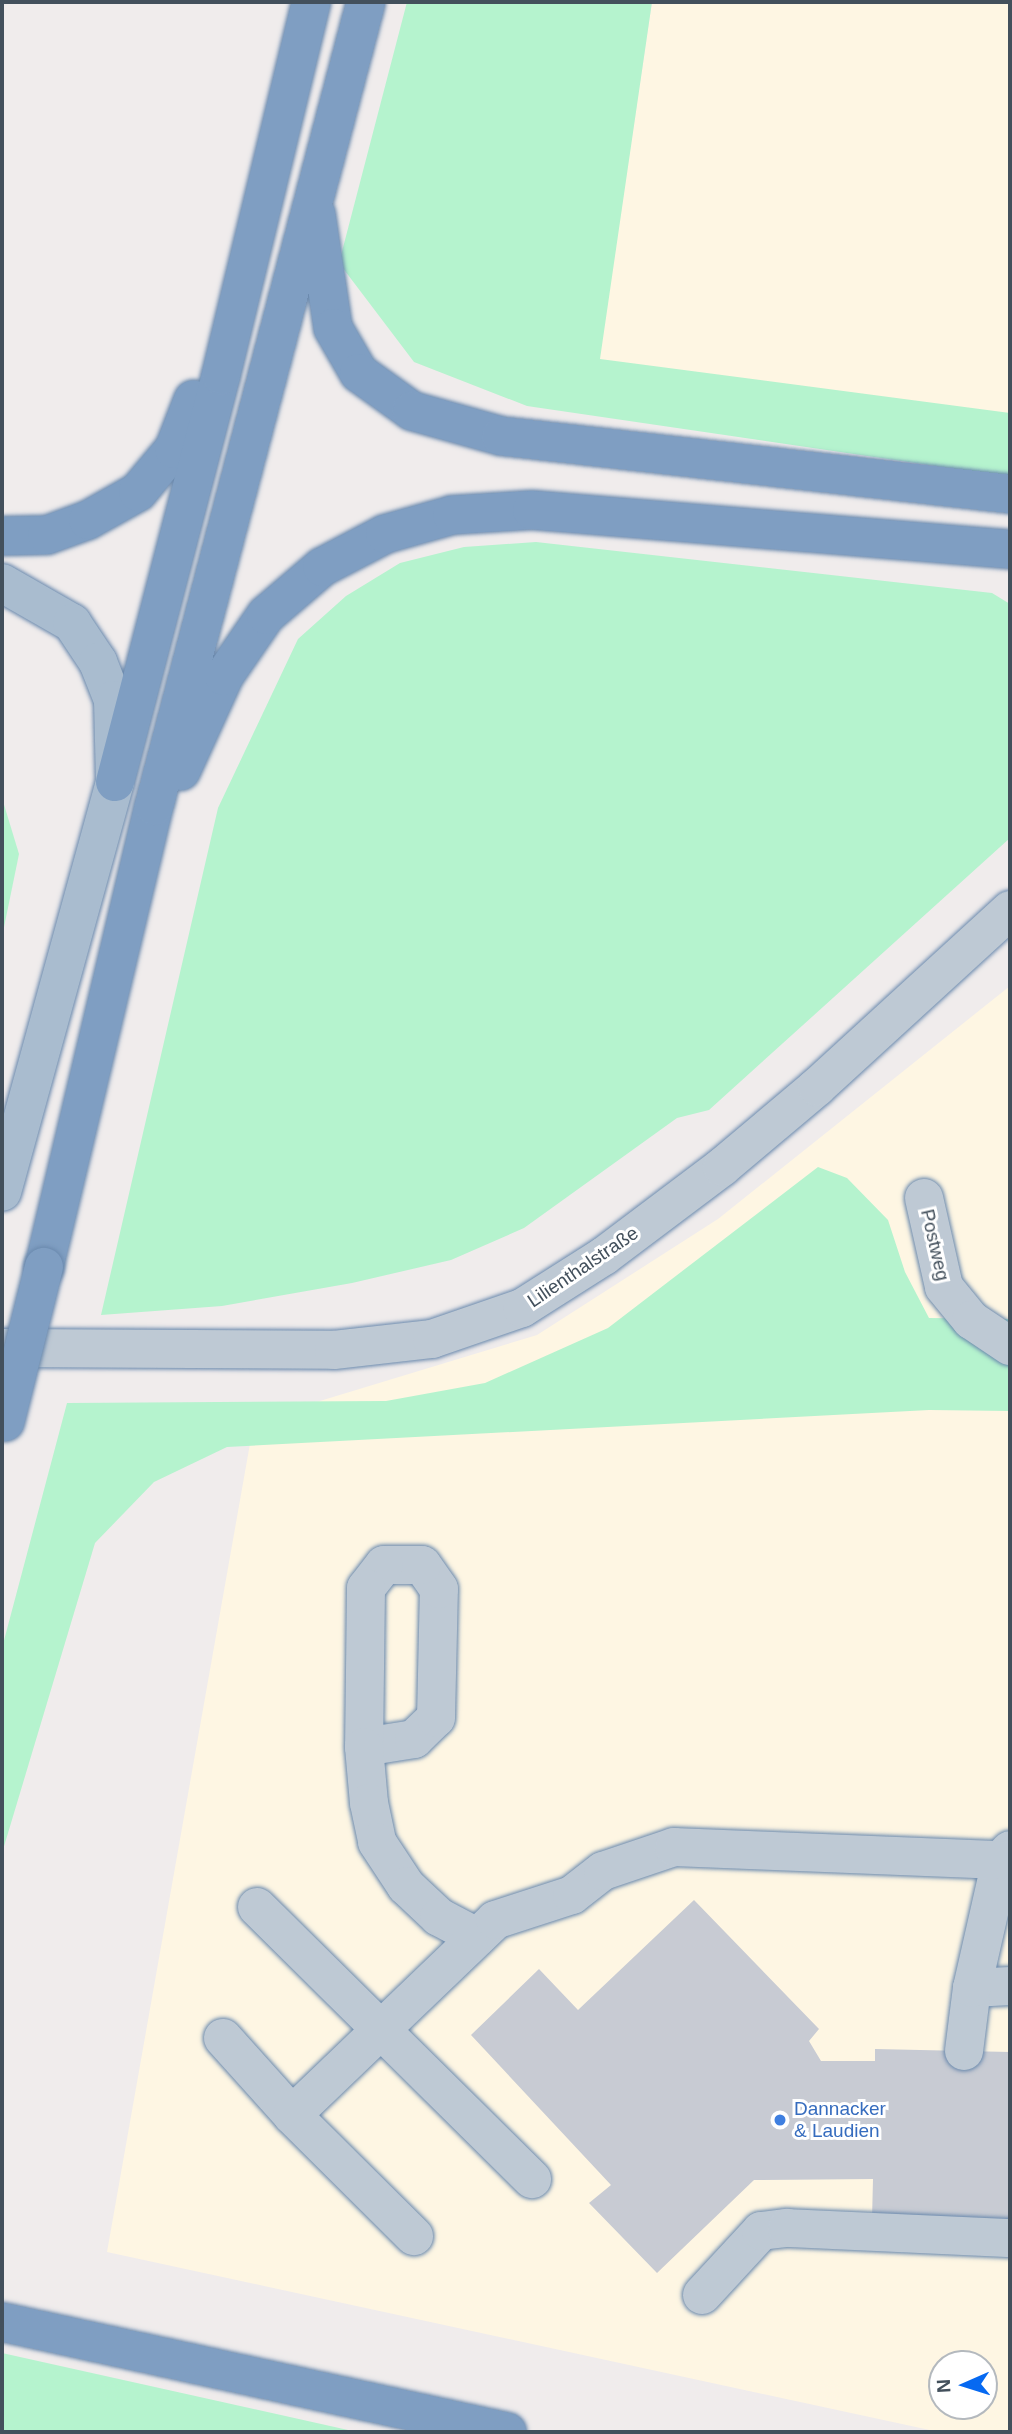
<!DOCTYPE html>
<meta charset="utf-8">
<style>
body{margin:0}
#map{position:relative;width:1012px;height:2434px;overflow:hidden;background:#f0ecec;font-family:Helvetica,sans-serif}
div>[style]{position:absolute}
.commercial>*{inset:0;background:#fef6e3}
.green>*{inset:0;background:#b5f3ce}
.building>*{inset:0;background:#c8cbd3}
.roads{filter:drop-shadow(0 0 2px #6a89ad) drop-shadow(0 0 2px #6a89ad)}
.minor>*{height:38px;margin:-19px;padding:0 19px;transform-origin:19px;border-radius:19px;background:#bec9d4}
.major>*{height:38px;margin:-19px;padding:0 19px;transform-origin:19px;border-radius:19px;background:#a9bccf}
.highway>*{height:38px;margin:-19px;padding:0 19px;transform-origin:19px;border-radius:19px;background:#7f9ec2}
.bridges{filter:drop-shadow(0 0 2px #6a89ad) drop-shadow(0 0 2px #6a89ad)}
.highway-bridge>*{height:38px;margin:-19px;padding:0 19px;transform-origin:19px;border-radius:19px;background:#7f9ec2}
.dots>*{width:19px;height:19px;translate:-50% -50%;box-sizing:border-box;border:4px solid #fff;border-radius:50%}
span{translate:-50% -50%;white-space:nowrap;text-align:center;line-height:1.15;-webkit-text-stroke:6px #fff;paint-order:stroke}
.street-label{font-size:19px;color:#43505c}
.shop-label{font-size:19px;color:#366cbe}
.left{translate:0 -50%;text-align:left}
.frame{position:absolute;inset:0;border:4px solid #43505c;pointer-events:none}
.north{position:absolute;left:928px;top:2350px;width:70px;height:70px;box-sizing:border-box;background:#fff;border:2px solid #b4b9be;border-radius:50%;rotate:267deg;font-size:19px;font-weight:700;line-height:28px;text-align:center;color:#43505c}
.north::after{content:'';display:block;margin:auto;width:24px;height:32px;background:#0669f1;clip-path:polygon(50% 0,100% 100%,50% 72%,0 100%)}
</style>
<div id="map">
<div class="commercial">
<div style="clip-path:polygon(652px 2px,1010px 2px,1010px 421px,599px 360px)"></div>
<div style="clip-path:polygon(evenodd,1010px 986px,1010px 2432px,939px 2432px,107px 2252px,254px 1421px,537px 1335px,718px 1219px,1010px 986px,942px 2364px,984px 2364px,984px 2406px,942px 2406px,942px 2364px)"></div>
</div>
<div class="green">
<div style="clip-path:polygon(407px 2px,652px 2px,600px 359px,1010px 413px,1010px 477px,527px 406px,414px 362px,339px 263px)"></div>
<div style="clip-path:polygon(536px 542px,992px 593px,1010px 604px,1010px 838px,709px 1110px,677px 1118px,524px 1228px,451px 1260px,352px 1283px,222px 1306px,101px 1315px,218px 808px,298px 639px,346px 596px,400px 563px,464px 547px)"></div>
<div style="clip-path:polygon(2px 798px,19px 854px,2px 937px)"></div>
<div style="clip-path:polygon(818px 1167px,847px 1178px,888px 1220px,905px 1272px,929px 1318px,1010px 1319px,1010px 1411px,929px 1410px,227px 1447px,154px 1482px,95px 1543px,2px 1853px,2px 1648px,67px 1403px,386px 1401px,485px 1383px,608px 1328px)"></div>
<div style="clip-path:polygon(2px 2353px,357px 2432px,2px 2432px)"></div>
</div>
<div class="building">
<div style="clip-path:polygon(694px 1900px,819px 2029px,809px 2041px,821px 2061px,875px 2061px,875px 2049px,1010px 2052px,1010px 2223px,872px 2219px,873px 2179px,754px 2180px,657px 2273px,589px 2203px,611px 2185px,471px 2035px,539px 1969px,578px 2010px)"></div>
</div>
<div class="roads">
<div class="minor">
<div style="left:924px;top:1198px;width:91px;rotate:77.3deg"></div>
<div style="left:944px;top:1287px;width:43px;rotate:50.7deg"></div>
<div style="left:971px;top:1320px;width:47px;rotate:33.7deg"></div>
<div style="left:2px;top:1348px;width:332px;rotate:0.3deg"></div>
<div style="left:334px;top:1350px;width:99px;rotate:-6.4deg"></div>
<div style="left:432px;top:1339px;width:95px;rotate:-19deg"></div>
<div style="left:522px;top:1308px;width:97px;rotate:-32.4deg"></div>
<div style="left:604px;top:1256px;width:148px;rotate:-37deg"></div>
<div style="left:722px;top:1167px;width:124px;rotate:-40.1deg"></div>
<div style="left:817px;top:1087px;width:262px;rotate:-42.5deg"></div>
<div style="left:364px;top:1747px;width:51px;rotate:-9.1deg"></div>
<div style="left:414px;top:1739px;width:30px;rotate:-44deg"></div>
<div style="left:436px;top:1718px;width:129px;rotate:-88.7deg"></div>
<div style="left:439px;top:1589px;width:29px;rotate:-125deg"></div>
<div style="left:422px;top:1565px;width:38px;rotate:180deg"></div>
<div style="left:384px;top:1565px;width:29px;rotate:128deg"></div>
<div style="left:366px;top:1588px;width:159px;rotate:90.7deg"></div>
<div style="left:364px;top:1747px;width:56px;rotate:84.9deg"></div>
<div style="left:369px;top:1803px;width:40px;rotate:78deg"></div>
<div style="left:377px;top:1842px;width:53px;rotate:56.6deg"></div>
<div style="left:406px;top:1886px;width:45px;rotate:43.2deg"></div>
<div style="left:439px;top:1917px;width:43px;rotate:27.8deg"></div>
<div style="left:257px;top:1907px;width:387px;rotate:44.7deg"></div>
<div style="left:972px;top:1988px;width:38px;rotate:-3deg"></div>
<div style="left:223px;top:2038px;width:103px;rotate:48.1deg"></div>
<div style="left:292px;top:2115px;width:172px;rotate:44.8deg"></div>
<div style="left:964px;top:2051px;width:64px;rotate:-82.8deg"></div>
<div style="left:972px;top:1988px;width:131px;rotate:-77.2deg"></div>
<div style="left:1001px;top:1860px;width:13px;rotate:-48deg"></div>
<div style="left:292px;top:2115px;width:281px;rotate:-43.8deg"></div>
<div style="left:495px;top:1920px;width:81px;rotate:-18deg"></div>
<div style="left:572px;top:1895px;width:39px;rotate:-38deg"></div>
<div style="left:603px;top:1871px;width:75px;rotate:-18.7deg"></div>
<div style="left:674px;top:1847px;width:327px;rotate:2.3deg"></div>
<div style="left:702px;top:2295px;width:87px;rotate:-47.3deg"></div>
<div style="left:761px;top:2231px;width:26px;rotate:-7deg"></div>
<div style="left:787px;top:2228px;width:223px;rotate:2.6deg"></div>
</div>
<div class="major">
<div style="left:2px;top:583px;width:81px;rotate:29.7deg"></div>
<div style="left:72px;top:623px;width:47px;rotate:56.3deg"></div>
<div style="left:98px;top:662px;width:41px;rotate:68.5deg"></div>
<div style="left:113px;top:700px;width:82px;rotate:88.6deg"></div>
<div style="left:115px;top:782px;width:425px;rotate:105.4deg"></div>
</div>
<div class="highway">
<div style="left:316px;top:214px;width:115px;rotate:81.5deg"></div>
<div style="left:333px;top:328px;width:52px;rotate:60deg"></div>
<div style="left:359px;top:373px;width:65px;rotate:35.6deg"></div>
<div style="left:412px;top:411px;width:92px;rotate:15.7deg"></div>
<div style="left:501px;top:436px;width:512px;rotate:6.5deg"></div>
<div style="left:2px;top:536px;width:45px;rotate:-1.3deg"></div>
<div style="left:47px;top:535px;width:44px;rotate:-20.1deg"></div>
<div style="left:88px;top:520px;width:57px;rotate:-29.2deg"></div>
<div style="left:138px;top:492px;width:56px;rotate:-50.1deg"></div>
<div style="left:174px;top:449px;width:53px;rotate:-68.8deg"></div>
<div style="left:181px;top:771px;width:104px;rotate:-65.6deg"></div>
<div style="left:224px;top:676px;width:74px;rotate:-55.5deg"></div>
<div style="left:266px;top:615px;width:74px;rotate:-40.6deg"></div>
<div style="left:322px;top:567px;width:71px;rotate:-27.6deg"></div>
<div style="left:385px;top:534px;width:70px;rotate:-15.8deg"></div>
<div style="left:452px;top:515px;width:80px;rotate:-3.6deg"></div>
<div style="left:532px;top:510px;width:480px;rotate:4.7deg"></div>
<div style="left:115px;top:782px;width:421px;rotate:-75.4deg"></div>
<div style="left:221px;top:375px;width:384px;rotate:-76.4deg"></div>
<div style="left:44px;top:1267px;width:474px;rotate:-76.6deg"></div>
<div style="left:154px;top:806px;width:831px;rotate:-75.23deg"></div>
<div style="left:2px;top:2322px;width:517px;rotate:12.29deg"></div>
</div>
</div>
<div class="bridges">
<div class="highway-bridge">
<div style="left:5px;top:1422px;width:160px;rotate:-75.9deg"></div>
</div>
</div>
<div class="dots">
<div style="left:780px;top:2120px;background:#3f7fe0"></div>
</div>
<div class="street-label">
<span style="left:935px;top:1245px;rotate:77deg">Postweg</span>
<span style="left:583px;top:1267px;rotate:-34deg">Lilienthalstraße</span>
</div>
<div class="shop-label">
<span class="left" style="left:794px;top:2120px">Dannacker<br>&amp; Laudien</span>
</div>
<div class="frame"></div>
<div class="north">N</div>
</div>
